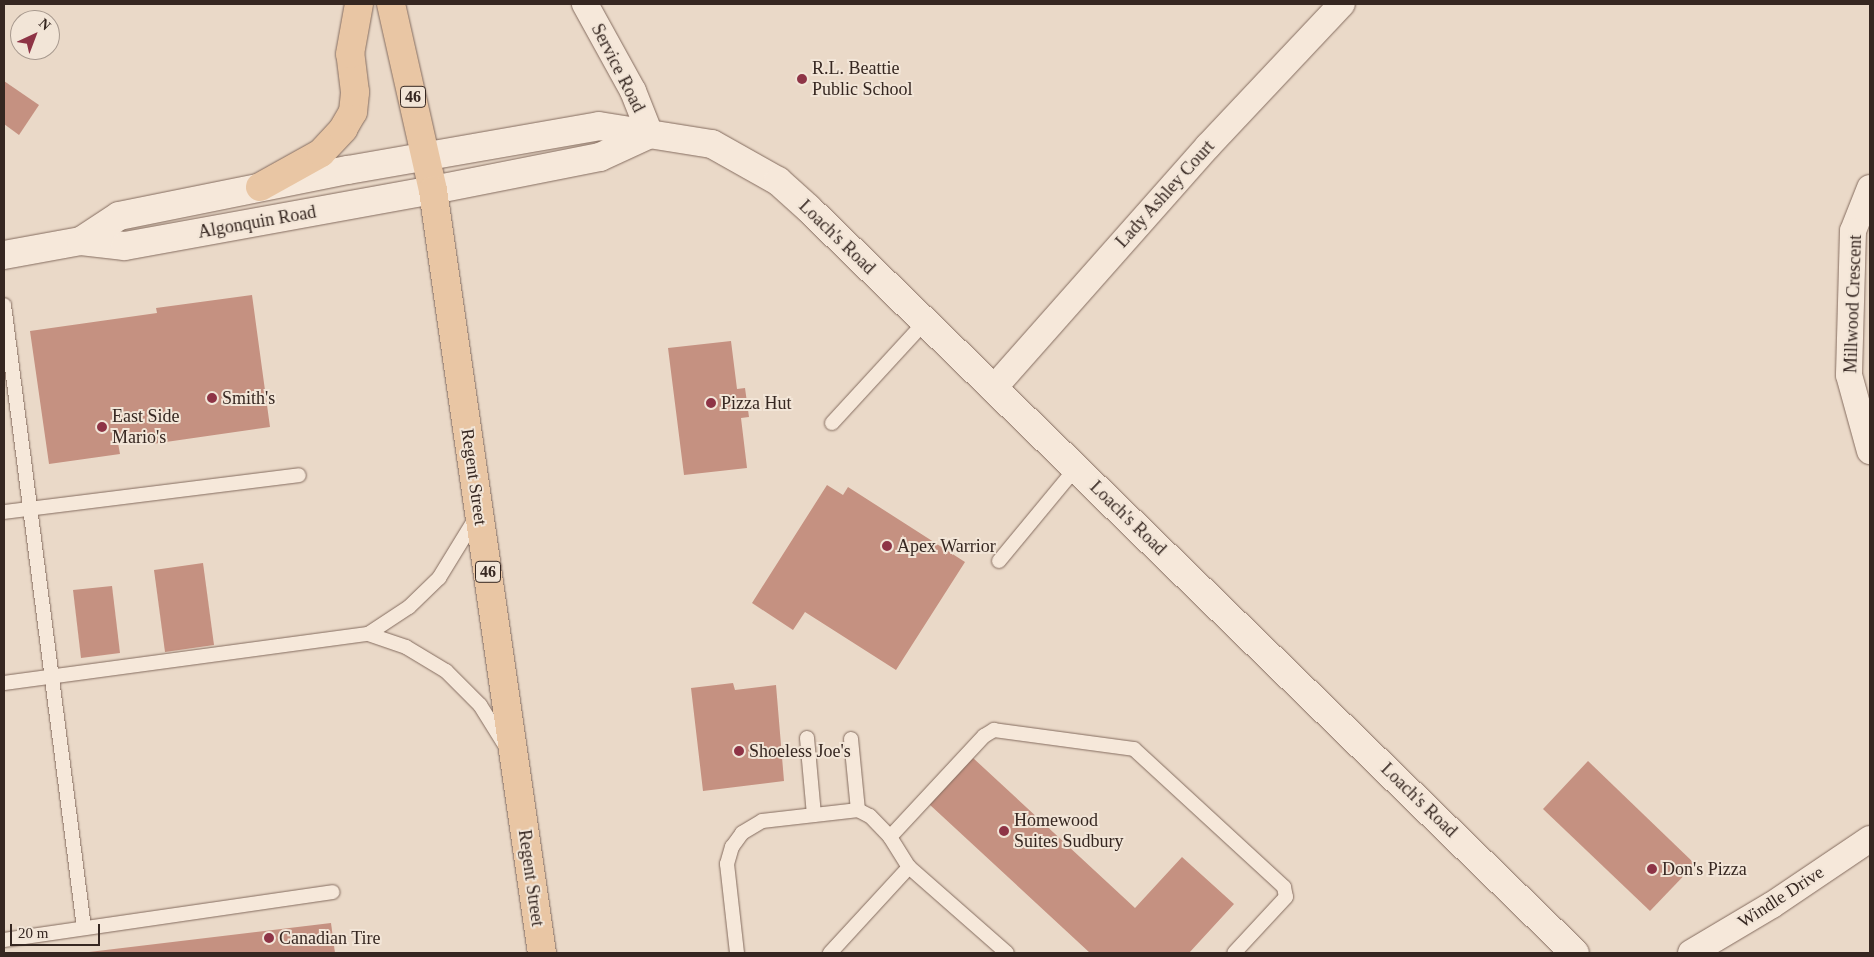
<!DOCTYPE html>
<style>
body{margin:0}
#map{position:relative;width:1874px;height:957px;overflow:hidden;background:#ead9c8;font-family:"Times New Roman",serif}
div>[style]{position:absolute}
.building>*{inset:0;background:#c59181}
.roads{filter:drop-shadow(0 0 1px #846c5f) drop-shadow(0 0 1px #846c5f)}
.lane>*{height:14px;margin:-7px;padding:0 7px;transform-origin:7px;border-radius:7px;background:#f6e8da}
.street>*{height:26px;margin:-13px;padding:0 13px;transform-origin:13px;border-radius:13px;background:#f6e8da}
.secondary>*{height:28px;margin:-14px;padding:0 14px;transform-origin:14px;border-radius:14px;background:#f6e8da}
.primary>*{height:28px;margin:-14px;padding:0 14px;transform-origin:14px;border-radius:14px;background:#e9c6a4}
.dots>*{width:14px;height:14px;translate:-50% -50%;box-sizing:border-box;border:2px solid #f2e5d7;border-radius:50%}
span{translate:-50% -50%;white-space:nowrap;text-align:center;line-height:1.15;-webkit-text-stroke:4px #f2e5d7;paint-order:stroke}
.shield-label span{padding:1px 4px;background:#f2e5d7;border:1px solid;border-radius:4px;-webkit-text-stroke-width:0}
.shield-label{font-size:16px;color:#362721;font-weight:700}
.street-label{font-size:18px;color:#362721}
.poi-label{font-size:18px;color:#362721}
.left{translate:0 -50%;text-align:left}
.frame{position:absolute;inset:0;border:5px solid #362721;pointer-events:none}
.north{position:absolute;left:10px;top:10px;width:50px;height:50px;box-sizing:border-box;background:#f2e5d7;border:1px solid #a7998e;border-radius:50%;rotate:43deg;font-size:14px;font-weight:700;line-height:20px;text-align:center;color:#362721}
.north::after{content:'';display:block;margin:auto;width:18px;height:22px;background:#8e3446;clip-path:polygon(50% 0,100% 100%,50% 72%,0 100%)}
.scale{position:absolute;left:10px;top:924px;width:90px;height:22px;box-sizing:border-box;border:2px solid #362721;border-top:0;padding-left:6px;font-size:15px;line-height:18px;white-space:nowrap;color:#362721;-webkit-text-stroke:4px #f2e5d7;paint-order:stroke}
</style>
<div id="map">
<div class="building">
<div style="clip-path:polygon(4px 81px,39px 105px,19px 135px,4px 124px)"></div>
<div style="clip-path:polygon(252px 295px,270px 427px,152px 444px,150px 433px,117px 437px,120px 454px,49px 464px,30px 331px,157px 313px,156px 308px)"></div>
<div style="clip-path:polygon(731px 341px,737px 389px,745px 388px,749px 417px,741px 418px,747px 468px,684px 475px,668px 348px)"></div>
<div style="clip-path:polygon(827px 485px,843px 495px,848px 487px,965px 562px,896px 670px,805px 612px,793px 630px,752px 603px)"></div>
<div style="clip-path:polygon(203px 563px,214px 645px,165px 652px,154px 570px)"></div>
<div style="clip-path:polygon(112px 586px,120px 653px,81px 658px,73px 590px)"></div>
<div style="clip-path:polygon(733px 683px,735px 690px,776px 685px,784px 781px,703px 791px,691px 688px)"></div>
<div style="clip-path:polygon(972px 757px,1135px 908px,1182px 857px,1234px 904px,1189px 953px,1090px 953px,929px 804px)"></div>
<div style="clip-path:polygon(1588px 761px,1695px 864px,1650px 911px,1543px 809px)"></div>
<div style="clip-path:polygon(331px 923px,335px 953px,89px 953px,89px 952px)"></div>
</div>
<div class="roads">
<div class="lane">
<div style="left:4px;top:305px;width:628px;rotate:82.68deg"></div>
<div style="left:832px;top:423px;width:137px;rotate:-47.4deg"></div>
<div style="left:4px;top:512px;width:297px;rotate:-7.1deg"></div>
<div style="left:999px;top:561px;width:121px;rotate:-50.4deg"></div>
<div style="left:368px;top:634px;width:49px;rotate:-33.4deg"></div>
<div style="left:409px;top:607px;width:42px;rotate:-44deg"></div>
<div style="left:439px;top:578px;width:73px;rotate:-58.5deg"></div>
<div style="left:4px;top:683px;width:367px;rotate:-7.7deg"></div>
<div style="left:368px;top:634px;width:40px;rotate:18.9deg"></div>
<div style="left:406px;top:647px;width:47px;rotate:31deg"></div>
<div style="left:446px;top:671px;width:48px;rotate:45deg"></div>
<div style="left:480px;top:705px;width:49px;rotate:58.2deg"></div>
<div style="left:807px;top:738px;width:77px;rotate:84.8deg"></div>
<div style="left:851px;top:739px;width:71px;rotate:84.4deg"></div>
<div style="left:890px;top:837px;width:138px;rotate:-47.1deg"></div>
<div style="left:984px;top:736px;width:12px;rotate:-31deg"></div>
<div style="left:994px;top:730px;width:141px;rotate:7.7deg"></div>
<div style="left:1134px;top:749px;width:204px;rotate:42.6deg"></div>
<div style="left:1284px;top:887px;width:10px;rotate:79deg"></div>
<div style="left:1286px;top:897px;width:76px;rotate:132.9deg"></div>
<div style="left:4px;top:940px;width:332px;rotate:-8.3deg"></div>
<div style="left:737px;top:953px;width:90px;rotate:-96.4deg"></div>
<div style="left:727px;top:864px;width:18px;rotate:-74deg"></div>
<div style="left:732px;top:847px;width:17px;rotate:-54deg"></div>
<div style="left:742px;top:833px;width:23px;rotate:-31deg"></div>
<div style="left:762px;top:821px;width:97px;rotate:-6.5deg"></div>
<div style="left:858px;top:810px;width:13px;rotate:27deg"></div>
<div style="left:870px;top:816px;width:29px;rotate:46deg"></div>
<div style="left:890px;top:837px;width:36px;rotate:58deg"></div>
<div style="left:909px;top:867px;width:130px;rotate:41.3deg"></div>
<div style="left:830px;top:953px;width:117px;rotate:-47.4deg"></div>
</div>
<div class="street">
<div style="left:585px;top:4px;width:99px;rotate:61.1deg"></div>
<div style="left:633px;top:91px;width:46px;rotate:68.4deg"></div>
<div style="left:1870px;top:188px;width:46px;rotate:111.6deg"></div>
<div style="left:1853px;top:231px;width:144px;rotate:91.6deg"></div>
<div style="left:1849px;top:375px;width:79px;rotate:74.6deg"></div>
<div style="left:993px;top:389px;width:324px;rotate:-48.5deg"></div>
<div style="left:1208px;top:146px;width:195px;rotate:-46.7deg"></div>
<div style="left:1691px;top:953px;width:94px;rotate:-30.7deg"></div>
<div style="left:1772px;top:905px;width:118px;rotate:-34deg"></div>
</div>
<div class="secondary">
<div style="left:81px;top:241px;width:45px;rotate:-33.3deg"></div>
<div style="left:119px;top:216px;width:234px;rotate:-11.4deg"></div>
<div style="left:348px;top:170px;width:255px;rotate:-9.9deg"></div>
<div style="left:599px;top:126px;width:114px;rotate:9.1deg"></div>
<div style="left:712px;top:144px;width:76px;rotate:29.3deg"></div>
<div style="left:778px;top:181px;width:40px;rotate:42deg"></div>
<div style="left:808px;top:208px;width:1069px;rotate:44.17deg"></div>
<div style="left:4px;top:255px;width:78px;rotate:-10.3deg"></div>
<div style="left:81px;top:241px;width:44px;rotate:6.5deg"></div>
<div style="left:125px;top:246px;width:313px;rotate:-10.3deg"></div>
<div style="left:433px;top:190px;width:170px;rotate:-11.2deg"></div>
<div style="left:600px;top:157px;width:55px;rotate:-24.7deg"></div>
</div>
<div class="primary">
<div style="left:391px;top:4px;width:191px;rotate:77.3deg"></div>
<div style="left:433px;top:190px;width:771px;rotate:81.87deg"></div>
<div style="left:260px;top:187px;width:70px;rotate:-29.1deg"></div>
<div style="left:321px;top:153px;width:33px;rotate:-47deg"></div>
<div style="left:343px;top:129px;width:20px;rotate:-60deg"></div>
<div style="left:353px;top:112px;width:20px;rotate:-84deg"></div>
<div style="left:355px;top:92px;width:38px;rotate:-97deg"></div>
<div style="left:350px;top:54px;width:51px;rotate:-79.8deg"></div>
</div>
</div>
<div class="dots">
<div style="left:802px;top:79px;background:#8e3446"></div>
<div style="left:212px;top:398px;background:#8e3446"></div>
<div style="left:711px;top:403px;background:#8e3446"></div>
<div style="left:102px;top:427px;background:#8e3446"></div>
<div style="left:887px;top:546px;background:#8e3446"></div>
<div style="left:739px;top:751px;background:#8e3446"></div>
<div style="left:1004px;top:831px;background:#8e3446"></div>
<div style="left:1652px;top:869px;background:#8e3446"></div>
<div style="left:269px;top:938px;background:#8e3446"></div>
</div>
<div class="shield-label">
<span style="left:413px;top:97px">46</span>
<span style="left:488px;top:572px">46</span>
</div>
<div class="street-label">
<span style="left:618px;top:68px;rotate:63deg">Service Road</span>
<span style="left:1165px;top:194px;rotate:-48deg">Lady Ashley Court</span>
<span style="left:257px;top:222px;rotate:-10deg">Algonquin Road</span>
<span style="left:837px;top:237px;rotate:44deg">Loach's Road</span>
<span style="left:1853px;top:304px;rotate:-88deg">Millwood Crescent</span>
<span style="left:474px;top:477px;rotate:82deg">Regent Street</span>
<span style="left:1128px;top:518px;rotate:44deg">Loach's Road</span>
<span style="left:1419px;top:800px;rotate:44deg">Loach's Road</span>
<span style="left:531px;top:878px;rotate:82deg">Regent Street</span>
<span style="left:1781px;top:897px;rotate:-33deg">Windle Drive</span>
</div>
<div class="poi-label">
<span class="left" style="left:812px;top:79px">R.L. Beattie<br>Public School</span>
<span class="left" style="left:222px;top:398px">Smith's</span>
<span class="left" style="left:721px;top:403px">Pizza Hut</span>
<span class="left" style="left:112px;top:427px">East Side<br>Mario's</span>
<span class="left" style="left:897px;top:546px">Apex Warrior</span>
<span class="left" style="left:749px;top:751px">Shoeless Joe's</span>
<span class="left" style="left:1014px;top:831px">Homewood<br>Suites Sudbury</span>
<span class="left" style="left:1662px;top:869px">Don's Pizza</span>
<span class="left" style="left:279px;top:938px">Canadian Tire</span>
</div>
<div class="frame"></div>
<div class="north">N</div>
<div class="scale">20 m</div>
</div>
